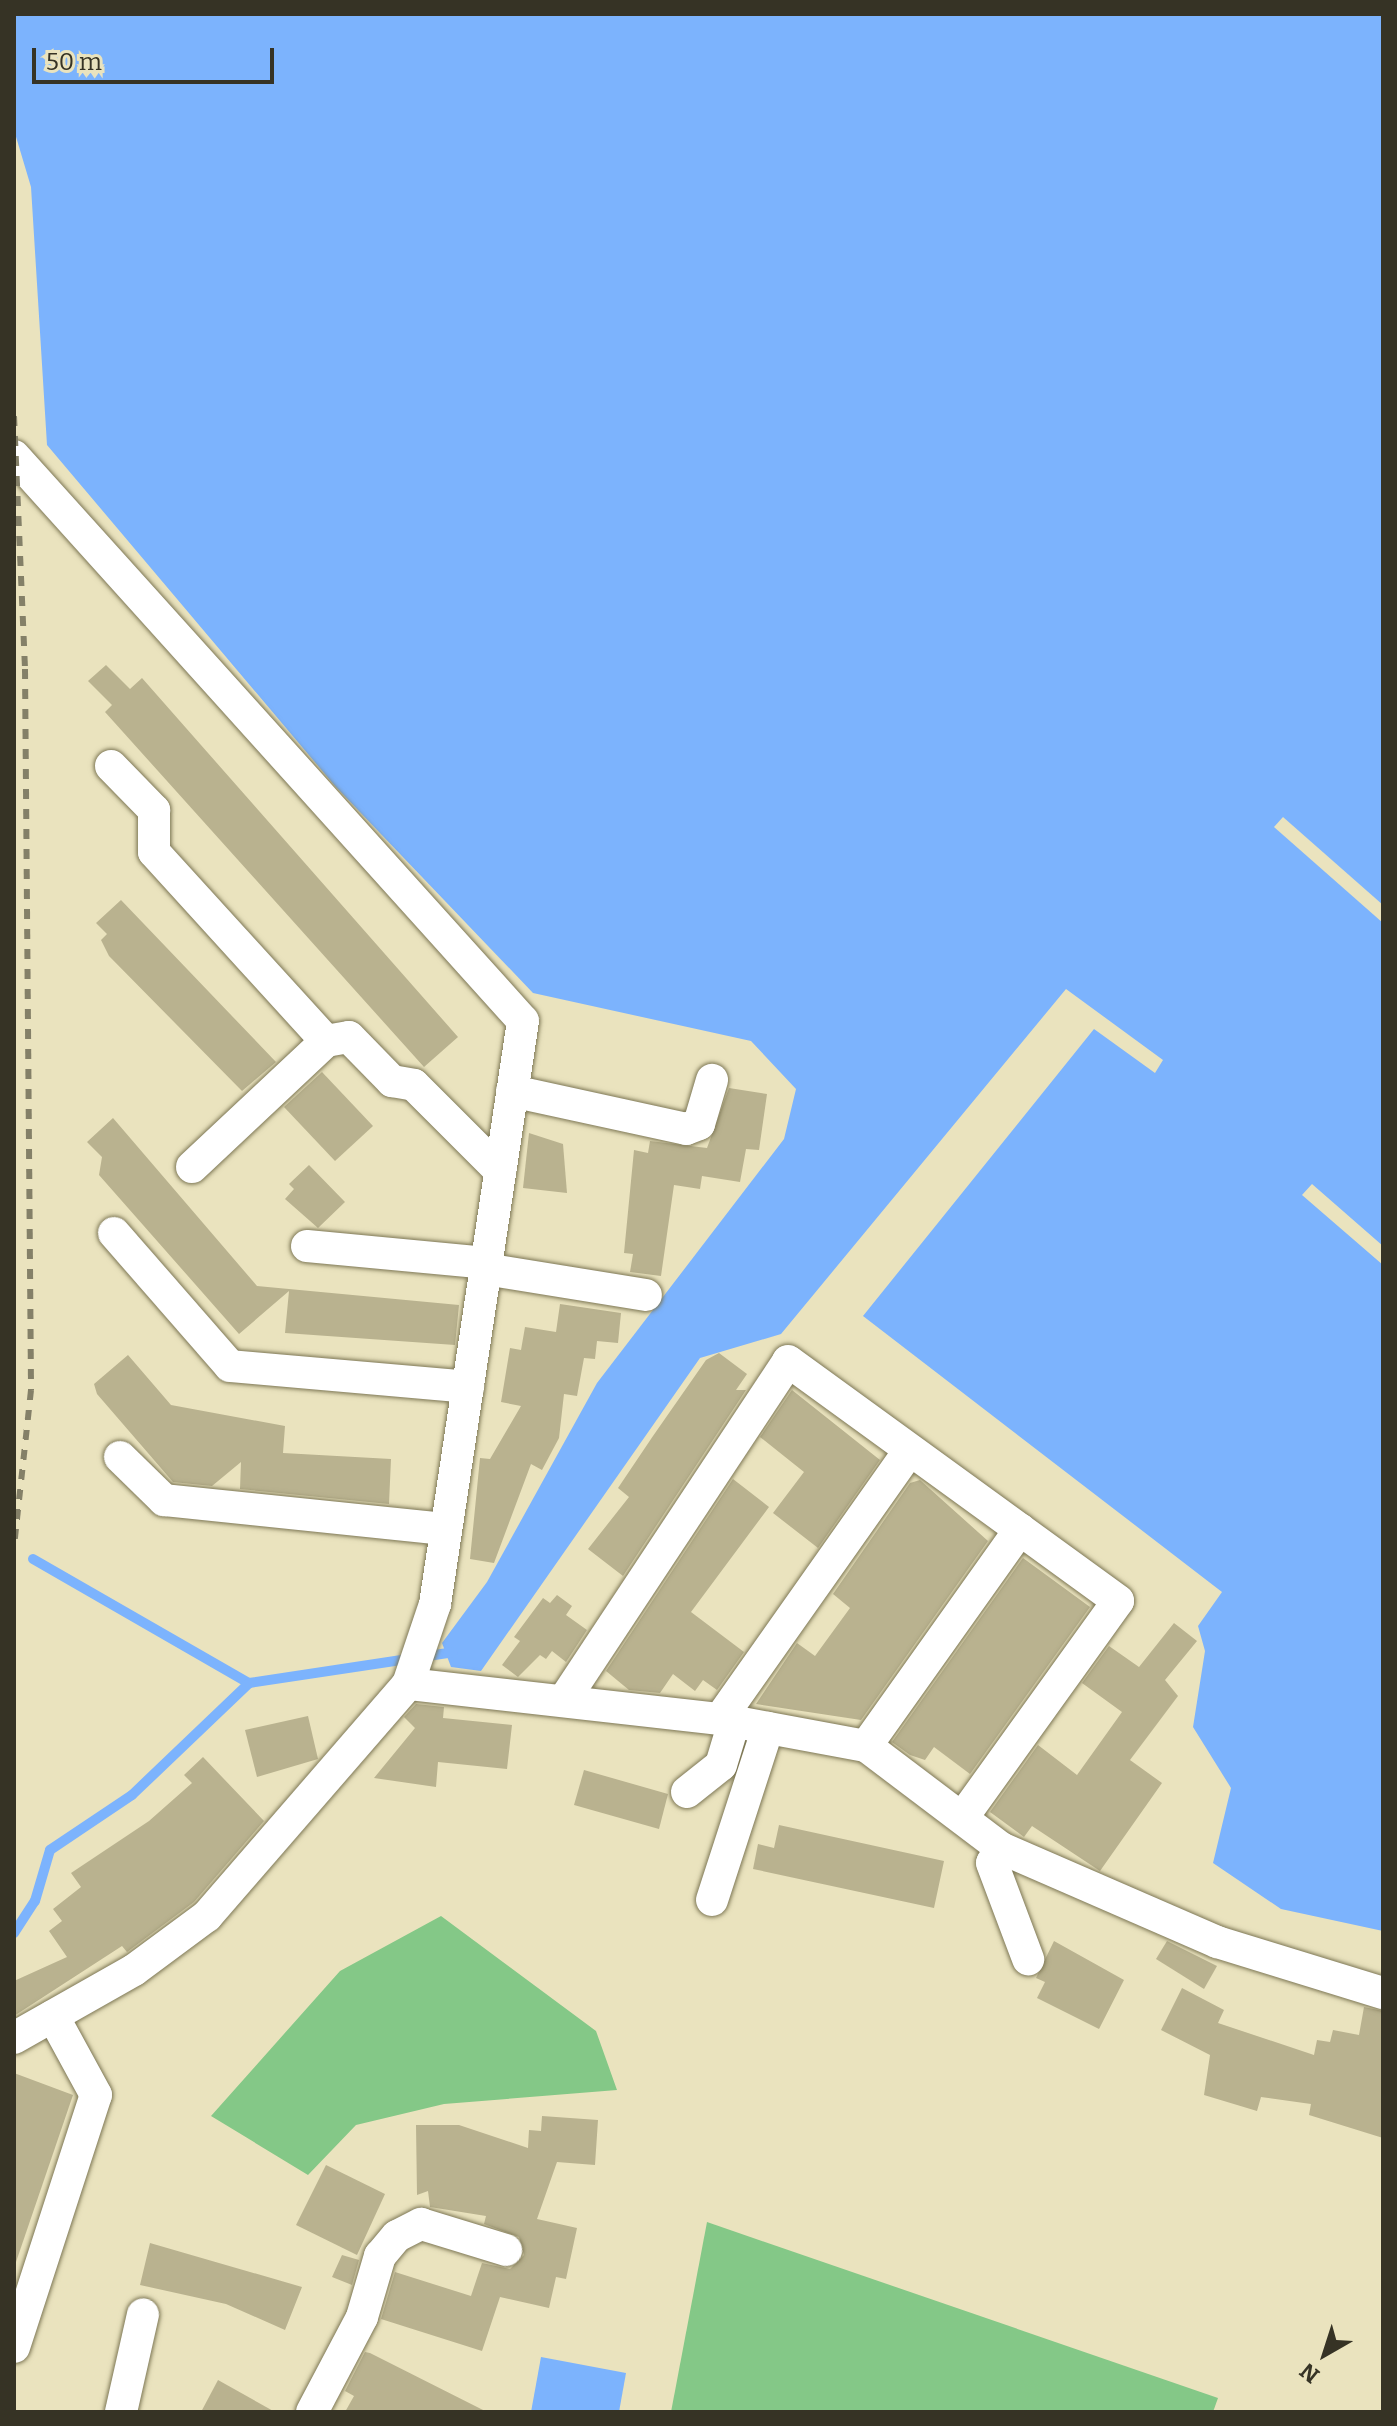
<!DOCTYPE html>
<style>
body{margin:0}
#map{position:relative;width:1397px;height:2426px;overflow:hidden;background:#eae3be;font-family:Bitter,serif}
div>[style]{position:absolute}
.green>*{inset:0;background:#84c887}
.water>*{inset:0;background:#7cb3fd}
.pier>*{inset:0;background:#eae3be}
.stream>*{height:10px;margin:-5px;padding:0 5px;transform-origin:5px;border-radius:5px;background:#7cb3fd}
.building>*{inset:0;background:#b9b28f}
.roads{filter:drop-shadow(0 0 2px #7d7755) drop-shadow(0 0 2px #7d7755)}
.minor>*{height:32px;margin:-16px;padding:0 16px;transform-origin:16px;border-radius:16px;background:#fff}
.rail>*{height:6px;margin-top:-3px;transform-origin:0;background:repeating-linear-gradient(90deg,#848068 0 10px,transparent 0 20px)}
span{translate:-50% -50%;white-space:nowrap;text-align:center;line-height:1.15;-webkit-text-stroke:6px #eae3be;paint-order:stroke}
.frame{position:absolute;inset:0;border:16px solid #363325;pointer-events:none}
.north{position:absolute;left:1285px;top:2314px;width:80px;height:80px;-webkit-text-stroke:6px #eae3be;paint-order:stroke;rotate:219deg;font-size:22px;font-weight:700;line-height:32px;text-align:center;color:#363325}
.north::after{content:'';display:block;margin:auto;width:28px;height:36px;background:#363325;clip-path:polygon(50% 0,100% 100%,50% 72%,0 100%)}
.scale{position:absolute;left:32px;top:48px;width:242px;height:36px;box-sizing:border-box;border:4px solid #363325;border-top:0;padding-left:10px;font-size:24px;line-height:28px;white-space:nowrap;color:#363325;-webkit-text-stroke:6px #eae3be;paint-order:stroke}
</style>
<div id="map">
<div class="green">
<div style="clip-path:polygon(441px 1916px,596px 2031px,617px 2090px,444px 2104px,356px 2125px,308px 2175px,211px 2116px,340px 1971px)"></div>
<div style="clip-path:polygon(707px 2222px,1218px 2398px,1213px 2412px,671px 2412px)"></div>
</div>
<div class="water">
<div style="clip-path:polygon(14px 14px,1383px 14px,1383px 1246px,1312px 1184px,1302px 1195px,1383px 1265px,1383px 1931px,1281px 1909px,1213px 1863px,1231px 1788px,1193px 1727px,1205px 1651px,1198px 1626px,1222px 1592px,863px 1316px,1094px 1029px,1155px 1073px,1163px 1060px,1066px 989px,781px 1334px,700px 1358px,481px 1671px,451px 1667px,442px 1643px,487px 1582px,597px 1383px,784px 1139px,796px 1089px,751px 1041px,533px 993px,335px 786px,47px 445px,31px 187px,14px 130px)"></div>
<div style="clip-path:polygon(541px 2357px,626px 2373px,619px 2412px,531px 2412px)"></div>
</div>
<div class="pier">
<div style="clip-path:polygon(1283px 817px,1383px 905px,1383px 923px,1274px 827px)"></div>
</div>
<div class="stream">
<div style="left:33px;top:1559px;width:249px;rotate:29.9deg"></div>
<div style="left:14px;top:1933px;width:38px;rotate:-57deg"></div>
<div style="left:35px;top:1901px;width:53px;rotate:-73.6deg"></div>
<div style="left:50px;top:1850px;width:99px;rotate:-33.9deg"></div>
<div style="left:132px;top:1795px;width:162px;rotate:-43.7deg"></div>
<div style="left:249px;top:1683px;width:206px;rotate:-8.6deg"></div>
</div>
<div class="building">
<div style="clip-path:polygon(106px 665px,130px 689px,142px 678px,458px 1037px,424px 1067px,105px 712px,112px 705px,88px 681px)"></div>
<div style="clip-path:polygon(121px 900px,276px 1062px,242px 1091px,109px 956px,101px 940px,107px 934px,96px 923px)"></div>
<div style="clip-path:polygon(322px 1072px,373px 1126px,335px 1161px,284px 1107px)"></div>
<div style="clip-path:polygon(729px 1088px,767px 1094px,759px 1150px,746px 1149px,740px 1182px,702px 1176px,700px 1189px,674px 1185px,661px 1276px,630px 1272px,633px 1254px,624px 1253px,634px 1150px,648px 1153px,650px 1141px,707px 1148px)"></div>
<div style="clip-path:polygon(113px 1118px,257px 1286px,459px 1305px,455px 1345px,285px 1333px,289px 1291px,239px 1334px,99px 1175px,102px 1157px,87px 1142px)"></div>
<div style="clip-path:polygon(529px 1133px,563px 1144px,567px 1193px,523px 1188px)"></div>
<div style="clip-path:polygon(309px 1165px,345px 1202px,318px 1228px,285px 1199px,294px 1189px,289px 1184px)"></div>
<div style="clip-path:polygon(560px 1304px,621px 1313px,618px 1343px,597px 1341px,595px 1359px,584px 1358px,577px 1396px,564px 1394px,559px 1438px,542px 1470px,531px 1464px,494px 1563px,470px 1559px,480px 1458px,490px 1459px,521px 1406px,501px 1402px,510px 1348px,521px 1350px,525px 1327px,556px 1332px)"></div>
<div style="clip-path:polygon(719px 1353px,747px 1374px,736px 1390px,746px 1390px,623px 1576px,588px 1549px,629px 1497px,618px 1488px,653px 1436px,706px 1360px)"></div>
<div style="clip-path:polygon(128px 1355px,171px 1405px,285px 1426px,283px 1453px,391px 1459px,389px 1504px,240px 1489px,241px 1462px,212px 1486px,173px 1482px,97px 1394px,94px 1384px)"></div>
<div style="clip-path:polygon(792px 1390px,880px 1460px,818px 1548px,773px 1513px,804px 1472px,760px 1437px)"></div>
<div style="clip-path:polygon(733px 1479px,769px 1507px,691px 1612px,744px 1652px,717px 1690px,703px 1680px,695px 1691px,673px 1674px,660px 1693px,629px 1690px,606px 1671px)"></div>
<div style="clip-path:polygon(920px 1480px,988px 1541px,861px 1720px,756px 1704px,797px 1643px,815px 1656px,850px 1608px,833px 1594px,910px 1483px)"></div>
<div style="clip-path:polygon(1023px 1558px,1090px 1607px,970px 1774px,934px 1747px,925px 1760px,910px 1755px,892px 1742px)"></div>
<div style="clip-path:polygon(557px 1595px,572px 1606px,566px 1615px,587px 1630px,566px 1662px,552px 1651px,546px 1659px,540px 1655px,518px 1677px,502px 1665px,520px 1641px,514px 1637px,543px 1598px,550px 1603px)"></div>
<div style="clip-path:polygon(1174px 1623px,1197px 1641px,1165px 1680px,1178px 1696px,1130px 1760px,1162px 1783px,1100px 1871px,1032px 1826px,1024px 1837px,990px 1812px,1038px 1745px,1077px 1775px,1122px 1712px,1082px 1683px,1109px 1646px,1139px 1667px)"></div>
<div style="clip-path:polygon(416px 1704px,444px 1707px,443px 1718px,512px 1725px,507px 1769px,438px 1762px,436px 1787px,374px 1778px,415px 1728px,404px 1717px)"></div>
<div style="clip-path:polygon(308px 1716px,318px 1759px,257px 1777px,245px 1730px)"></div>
<div style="clip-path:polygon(203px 1757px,264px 1821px,194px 1902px,127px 1952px,122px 1946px,14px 2016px,14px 1981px,67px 1957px,49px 1931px,62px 1921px,53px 1909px,81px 1887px,71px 1873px,149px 1821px,192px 1783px,184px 1775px)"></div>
<div style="clip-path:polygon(584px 1770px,668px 1794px,659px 1829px,574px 1805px)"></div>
<div style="clip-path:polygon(779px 1825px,944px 1861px,934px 1908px,753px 1869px,758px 1844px,774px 1848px)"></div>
<div style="clip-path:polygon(1054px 1941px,1124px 1980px,1099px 2029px,1037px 1998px,1045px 1982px,1036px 1978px)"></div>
<div style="clip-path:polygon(1167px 1941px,1217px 1966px,1204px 1989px,1156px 1959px)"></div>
<div style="clip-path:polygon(1182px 1988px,1224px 2010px,1218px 2023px,1314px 2055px,1317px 2040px,1330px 2042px,1333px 2030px,1359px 2035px,1364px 2007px,1383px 2011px,1383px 2138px,1309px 2115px,1311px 2104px,1261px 2097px,1257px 2111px,1204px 2095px,1210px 2055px,1161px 2030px)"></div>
<div style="clip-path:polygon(14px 2073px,73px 2095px,16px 2262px,14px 2262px)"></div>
<div style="clip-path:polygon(542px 2116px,598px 2120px,595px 2165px,557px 2162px,537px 2219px,577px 2228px,566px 2279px,556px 2277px,549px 2308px,500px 2297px,482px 2351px,381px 2319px,395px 2272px,471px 2296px,482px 2263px,510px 2269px,524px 2255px,519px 2237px,484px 2224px,486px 2216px,430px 2207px,428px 2191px,417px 2195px,416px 2125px,459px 2125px,528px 2148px,529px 2130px,541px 2131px)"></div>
<div style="clip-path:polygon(326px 2165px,385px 2194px,357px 2255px,296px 2225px)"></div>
<div style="clip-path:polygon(150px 2243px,302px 2287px,285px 2330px,226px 2304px,140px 2285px)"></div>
<div style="clip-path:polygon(342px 2255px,359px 2260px,352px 2285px,332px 2277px)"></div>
<div style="clip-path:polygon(365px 2352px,370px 2353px,487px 2412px,345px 2412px,354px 2396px,345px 2391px)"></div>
<div style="clip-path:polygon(218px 2380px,275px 2412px,201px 2412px)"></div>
</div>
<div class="roads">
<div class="minor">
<div style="left:14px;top:456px;width:760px;rotate:47.98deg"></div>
<div style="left:523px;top:1021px;width:590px;rotate:98.58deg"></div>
<div style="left:435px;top:1604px;width:84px;rotate:108.6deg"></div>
<div style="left:408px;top:1684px;width:307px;rotate:130.9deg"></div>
<div style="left:207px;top:1916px;width:91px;rotate:143.5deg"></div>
<div style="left:134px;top:1970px;width:138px;rotate:150.5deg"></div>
<div style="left:111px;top:766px;width:62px;rotate:45.7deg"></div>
<div style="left:154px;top:810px;width:42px;rotate:90deg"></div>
<div style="left:154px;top:852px;width:256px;rotate:47.7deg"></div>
<div style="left:326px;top:1041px;width:23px;rotate:-10deg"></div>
<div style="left:349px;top:1037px;width:62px;rotate:45.7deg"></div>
<div style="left:392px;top:1081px;width:22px;rotate:10deg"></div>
<div style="left:414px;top:1085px;width:122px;rotate:45deg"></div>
<div style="left:512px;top:1091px;width:178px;rotate:12.3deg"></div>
<div style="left:686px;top:1129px;width:14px;rotate:-21deg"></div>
<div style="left:699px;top:1124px;width:46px;rotate:-73.5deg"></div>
<div style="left:192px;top:1167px;width:184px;rotate:-43.2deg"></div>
<div style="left:114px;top:1233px;width:176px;rotate:48.9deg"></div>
<div style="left:230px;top:1366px;width:239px;rotate:5deg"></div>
<div style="left:307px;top:1246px;width:180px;rotate:5.4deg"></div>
<div style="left:485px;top:1269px;width:163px;rotate:9.2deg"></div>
<div style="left:120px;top:1457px;width:62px;rotate:44.3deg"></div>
<div style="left:164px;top:1500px;width:283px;rotate:5.9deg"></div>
<div style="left:408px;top:1684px;width:314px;rotate:6.4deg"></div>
<div style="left:720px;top:1719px;width:148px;rotate:10.5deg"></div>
<div style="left:866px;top:1746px;width:169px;rotate:37.1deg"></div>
<div style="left:1001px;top:1848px;width:236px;rotate:23.5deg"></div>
<div style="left:1217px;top:1942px;width:174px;rotate:17.1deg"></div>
<div style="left:564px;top:1700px;width:406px;rotate:-56.5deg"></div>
<div style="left:788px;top:1361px;width:408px;rotate:36deg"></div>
<div style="left:1118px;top:1601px;width:267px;rotate:125.7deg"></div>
<div style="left:720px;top:1719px;width:329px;rotate:-54.8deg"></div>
<div style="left:866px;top:1746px;width:266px;rotate:-54.6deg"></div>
<div style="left:687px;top:1792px;width:43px;rotate:-38.5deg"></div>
<div style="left:721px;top:1765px;width:45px;rotate:-73.2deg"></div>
<div style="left:1001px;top:1848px;width:17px;rotate:121deg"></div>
<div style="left:992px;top:1863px;width:103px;rotate:69.4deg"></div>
<div style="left:712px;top:1900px;width:181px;rotate:-72deg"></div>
<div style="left:14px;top:2347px;width:265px;rotate:-72deg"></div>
<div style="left:96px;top:2095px;width:90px;rotate:-118.6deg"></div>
<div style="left:121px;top:2412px;width:100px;rotate:-77.3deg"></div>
<div style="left:312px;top:2412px;width:107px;rotate:-62.2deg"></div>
<div style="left:362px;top:2317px;width:64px;rotate:-73.6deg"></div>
<div style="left:380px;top:2256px;width:26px;rotate:-50deg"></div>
<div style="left:397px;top:2236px;width:27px;rotate:-27deg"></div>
<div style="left:421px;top:2224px;width:89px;rotate:17deg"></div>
</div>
</div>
<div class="rail">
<div style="left:14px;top:416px;width:253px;rotate:87.5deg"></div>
<div style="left:25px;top:669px;width:721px;rotate:89.52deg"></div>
<div style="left:31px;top:1390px;width:158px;rotate:96.2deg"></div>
</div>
<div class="frame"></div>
<div class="north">N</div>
<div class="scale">50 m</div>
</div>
